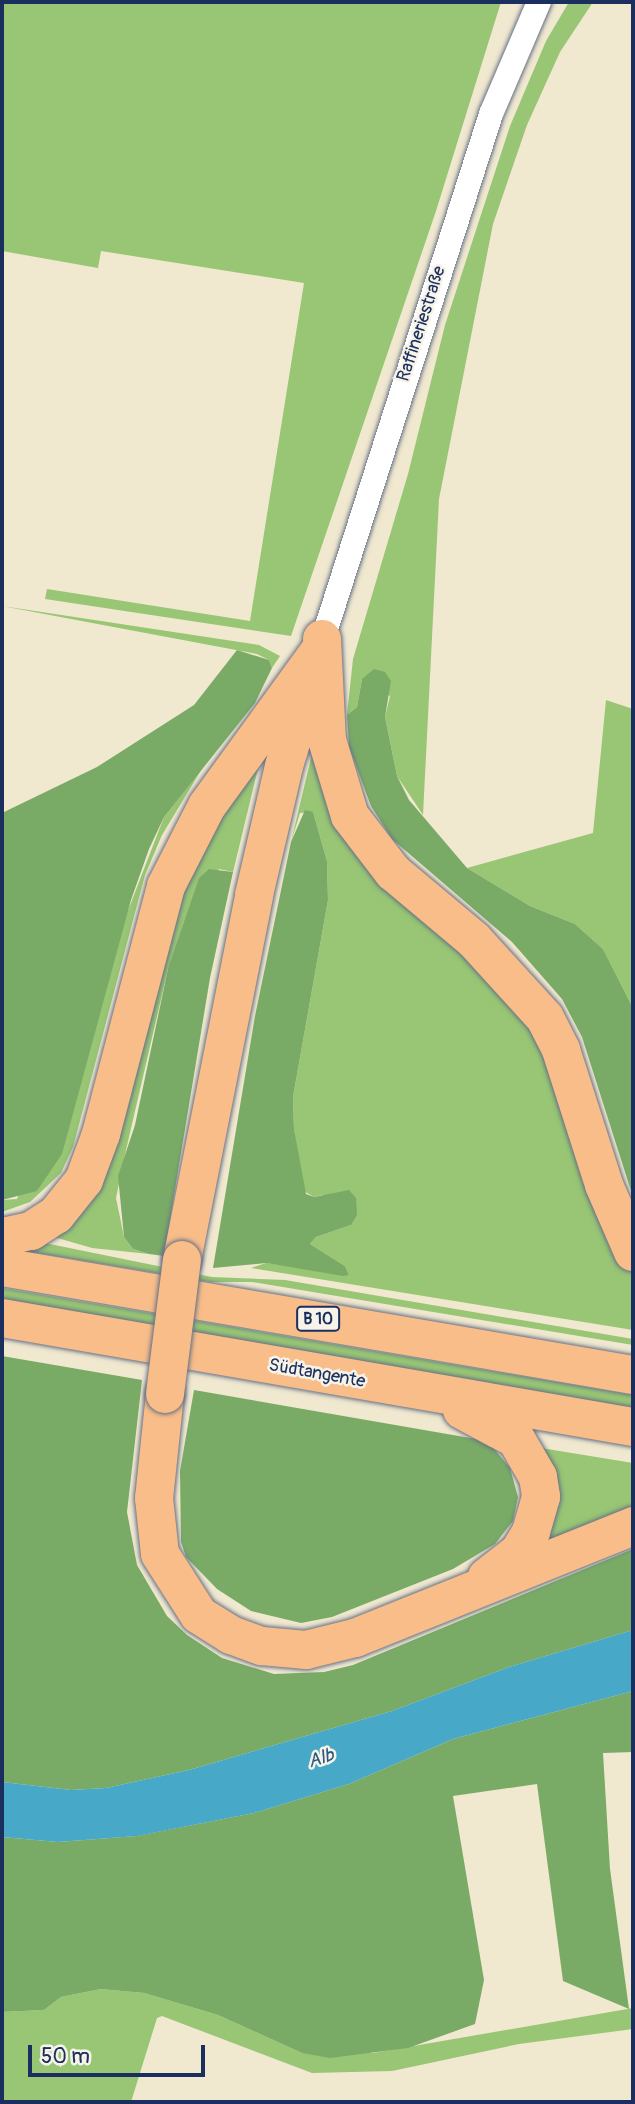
<!DOCTYPE html>
<meta charset="utf-8">
<style>
body{margin:0}
#map{position:relative;width:635px;height:2104px;overflow:hidden;background:#f0e8cf;font-family:Pangolin,sans-serif}
div>[style]{position:absolute}
.green>*{inset:0;background:#98c674}
.forest>*{inset:0;background:#7aab66}
.water>*{inset:0;background:#48a8c7}
.roads{filter:drop-shadow(0 0 2px #667086) drop-shadow(0 0 2px #667086)}
.street>*{height:24px;margin:-12px;padding:0 12px;transform-origin:12px;border-radius:12px;background:#fff}
.highway>*{height:38px;margin:-19px;padding:0 19px;transform-origin:19px;border-radius:19px;background:#f8bd88}
.bridges{filter:drop-shadow(0 0 2px #667086) drop-shadow(0 0 2px #667086)}
.highway-bridge>*{height:38px;margin:-19px;padding:0 19px;transform-origin:19px;border-radius:19px;background:#f8bd88}
span{translate:-50% -50%;white-space:nowrap;text-align:center;line-height:1.15;-webkit-text-stroke:5px #f7f3e8;paint-order:stroke}
.shield-label span{padding:2px 5px;background:#f7f3e8;border:2px solid;border-radius:5px;-webkit-text-stroke-width:0}
.shield-label{font-size:16px;color:#1b2f5e;font-weight:700}
.street-label{font-size:18px;color:#1b2f5e}
.water-label{font-size:19px;color:#2b5983;font-style:italic}
.frame{position:absolute;inset:0;border:4px solid #1b2f5e;pointer-events:none}
.scale{position:absolute;left:28px;top:2045px;width:177px;height:32px;box-sizing:border-box;border:4px solid #1b2f5e;border-top:0;padding-left:9px;font-size:21px;line-height:24px;white-space:nowrap;color:#1b2f5e;-webkit-text-stroke:5px #f7f3e8;paint-order:stroke}
</style>
<div id="map">
<div class="green">
<div style="clip-path:polygon(2px 2px,501px 2px,436px 211px,291px 636px,45px 599px,47px 589px,250px 621px,304px 283px,101px 251px,98px 268px,2px 251px)"></div>
<div style="clip-path:polygon(569px 2px,593px 2px,560px 52px,527px 125px,493px 224px,439px 499px,423px 815px,397px 776px,385px 717px,390px 696px,362px 679px,357px 707px,347px 715px,353px 659px,408px 474px,445px 325px,510px 126px,546px 41px)"></div>
<div style="clip-path:polygon(2px 606px,259px 645px,280px 656px,272px 668px,269px 660px,257px 654px)"></div>
<div style="clip-path:polygon(606px 700px,633px 709px,633px 1008px,603px 949px,575px 924px,530px 906px,467px 868px,593px 833px)"></div>
<div style="clip-path:polygon(312px 754px,532px 1015px,633px 1271px,633px 1330px,251px 1268px,266px 1263px,349px 1275px,345px 1266px,310px 1244px,316px 1237px,351px 1225px,322px 1195px,314px 1197px,302px 1190px,294px 1129px,293px 1097px,328px 900px,327px 861px,313px 812px,300px 813px,291px 842px)"></div>
<div style="clip-path:polygon(261px 756px,233px 872px,219px 869px,168px 969px,126px 1150px,116px 1198px,124px 1237px,133px 1249px,149px 1254px,92px 1248px,54px 1237px,183px 873px)"></div>
<div style="clip-path:polygon(203px 767px,162px 835px,145px 875px,73px 1147px,61px 1173px,30px 1202px,2px 1212px,2px 1200px,17px 1199px,164px 817px)"></div>
<div style="clip-path:polygon(35px 1241px,212px 1277px,285px 1280px,633px 1339px,633px 1345px,252px 1282px,210px 1282px,25px 1251px)"></div>
<div style="clip-path:polygon(2px 1288px,633px 1395px,633px 1408px,2px 1300px)"></div>
<div style="clip-path:polygon(541px 1448px,633px 1463px,633px 1512px,541px 1548px)"></div>
<div style="clip-path:polygon(101px 1989px,144px 1993px,218px 2015px,302px 2053px,373px 2053px,633px 2008px,633px 2029px,519px 2044px,392px 2071px,312px 2073px,162px 2016px,157px 2018px,131px 2102px,2px 2102px,2px 2012px,44px 2010px,61px 1997px)"></div>
</div>
<div class="forest">
<div style="clip-path:polygon(237px 650px,269px 660px,272px 668px,255px 703px,164px 817px,149px 849px,131px 900px,62px 1154px,37px 1191px,2px 1200px,2px 813px,97px 767px,194px 705px)"></div>
<div style="clip-path:polygon(374px 669px,385px 672px,391px 681px,385px 717px,397px 776px,409px 800px,467px 868px,530px 906px,575px 924px,603px 949px,633px 1008px,633px 1197px,582px 1037px,562px 999px,512px 942px,392px 839px,371px 806px,349px 747px,347px 715px,357px 707px,362px 679px)"></div>
<div style="clip-path:polygon(305px 810px,313px 812px,327px 861px,328px 900px,293px 1097px,294px 1129px,306px 1194px,314px 1197px,349px 1190px,356px 1198px,357px 1215px,351px 1225px,316px 1237px,310px 1244px,345px 1266px,349px 1275px,343px 1276px,266px 1263px,213px 1268px,255px 1016px,291px 842px)"></div>
<div style="clip-path:polygon(209px 869px,233px 872px,210px 978px,164px 1256px,149px 1254px,133px 1249px,124px 1237px,118px 1176px,135px 1125px,168px 969px,199px 878px)"></div>
<div style="clip-path:polygon(2px 1356px,142px 1380px,127px 1512px,137px 1565px,167px 1616px,187px 1635px,222px 1658px,274px 1674px,324px 1672px,353px 1665px,633px 1549px,633px 1630px,509px 1667px,392px 1711px,189px 1770px,106px 1788px,71px 1790px,2px 1782px)"></div>
<div style="clip-path:polygon(194px 1390px,476px 1439px,491px 1445px,510px 1468px,518px 1497px,513px 1521px,495px 1544px,453px 1569px,332px 1617px,301px 1623px,251px 1611px,217px 1589px,186px 1557px,181px 1542px,180px 1471px)"></div>
<div style="clip-path:polygon(633px 1691px,633px 1752px,603px 1753px,610px 1869px,629px 2009px,563px 1981px,537px 1784px,453px 1796px,484px 1980px,475px 2024px,408px 2048px,330px 2058px,302px 2053px,218px 2015px,144px 1993px,101px 1989px,61px 1997px,44px 2010px,2px 2012px,2px 1837px,58px 1842px,136px 1836px,254px 1813px,349px 1784px,453px 1739px)"></div>
</div>
<div class="water">
<div style="clip-path:polygon(633px 1630px,633px 1691px,453px 1739px,349px 1784px,254px 1813px,137px 1836px,58px 1842px,2px 1837px,2px 1782px,71px 1790px,106px 1788px,189px 1770px,392px 1711px,509px 1667px)"></div>
</div>
<div class="roads">
<div class="street">
<div style="left:319px;top:651px;width:564px;rotate:-72.24deg"></div>
<div style="left:491px;top:114px;width:122px;rotate:-66.8deg"></div>
</div>
<div class="highway">
<div style="left:322px;top:639px;width:101px;rotate:87.2deg"></div>
<div style="left:327px;top:740px;width:79px;rotate:73.2deg"></div>
<div style="left:350px;top:816px;width:71px;rotate:52.5deg"></div>
<div style="left:393px;top:872px;width:106px;rotate:40deg"></div>
<div style="left:474px;top:940px;width:105px;rotate:47.7deg"></div>
<div style="left:545px;top:1018px;width:36px;rotate:63deg"></div>
<div style="left:561px;top:1050px;width:142px;rotate:72.3deg"></div>
<div style="left:604px;top:1185px;width:73px;rotate:66.6deg"></div>
<div style="left:2px;top:1237px;width:30px;rotate:-12deg"></div>
<div style="left:31px;top:1231px;width:30px;rotate:-33deg"></div>
<div style="left:56px;top:1215px;width:45px;rotate:-51.3deg"></div>
<div style="left:84px;top:1180px;width:49px;rotate:-69.7deg"></div>
<div style="left:101px;top:1134px;width:256px;rotate:-75.3deg"></div>
<div style="left:166px;top:886px;width:90px;rotate:-62.9deg"></div>
<div style="left:207px;top:806px;width:190px;rotate:-54deg"></div>
<div style="left:182px;top:1260px;width:372px;rotate:-78.8deg"></div>
<div style="left:254px;top:895px;width:132px;rotate:-76.9deg"></div>
<div style="left:284px;top:766px;width:93px;rotate:-73.1deg"></div>
<div style="left:2px;top:1267px;width:640px;rotate:9.71deg"></div>
<div style="left:2px;top:1318px;width:640px;rotate:9.8deg"></div>
<div style="left:165px;top:1394px;width:105px;rotate:96deg"></div>
<div style="left:154px;top:1498px;width:56px;rotate:83.9deg"></div>
<div style="left:160px;top:1554px;width:72px;rotate:57.4deg"></div>
<div style="left:199px;top:1615px;width:38px;rotate:32deg"></div>
<div style="left:231px;top:1635px;width:33px;rotate:20deg"></div>
<div style="left:262px;top:1646px;width:44px;rotate:5.2deg"></div>
<div style="left:306px;top:1650px;width:50px;rotate:-13.8deg"></div>
<div style="left:355px;top:1638px;width:300px;rotate:-21.9deg"></div>
<div style="left:462px;top:1410px;width:61px;rotate:28.2deg"></div>
<div style="left:516px;top:1439px;width:44px;rotate:59.9deg"></div>
<div style="left:538px;top:1477px;width:20px;rotate:81deg"></div>
<div style="left:541px;top:1497px;width:36px;rotate:106deg"></div>
<div style="left:531px;top:1532px;width:23px;rotate:121deg"></div>
<div style="left:519px;top:1552px;width:41px;rotate:142deg"></div>
</div>
</div>
<div class="bridges">
<div class="highway-bridge">
<div style="left:165px;top:1394px;width:135px;rotate:-82.8deg"></div>
</div>
</div>
<div class="shield-label">
<span style="left:318px;top:1319px">B 10</span>
</div>
<div class="street-label">
<span style="left:422px;top:324px;rotate:-72deg">Raffineriestraße</span>
<span style="left:317px;top:1374px;rotate:10deg">Südtangente</span>
</div>
<div class="water-label">
<span style="left:321px;top:1759px;rotate:-17deg">Alb</span>
</div>
<div class="frame"></div>
<div class="scale">50 m</div>
</div>
